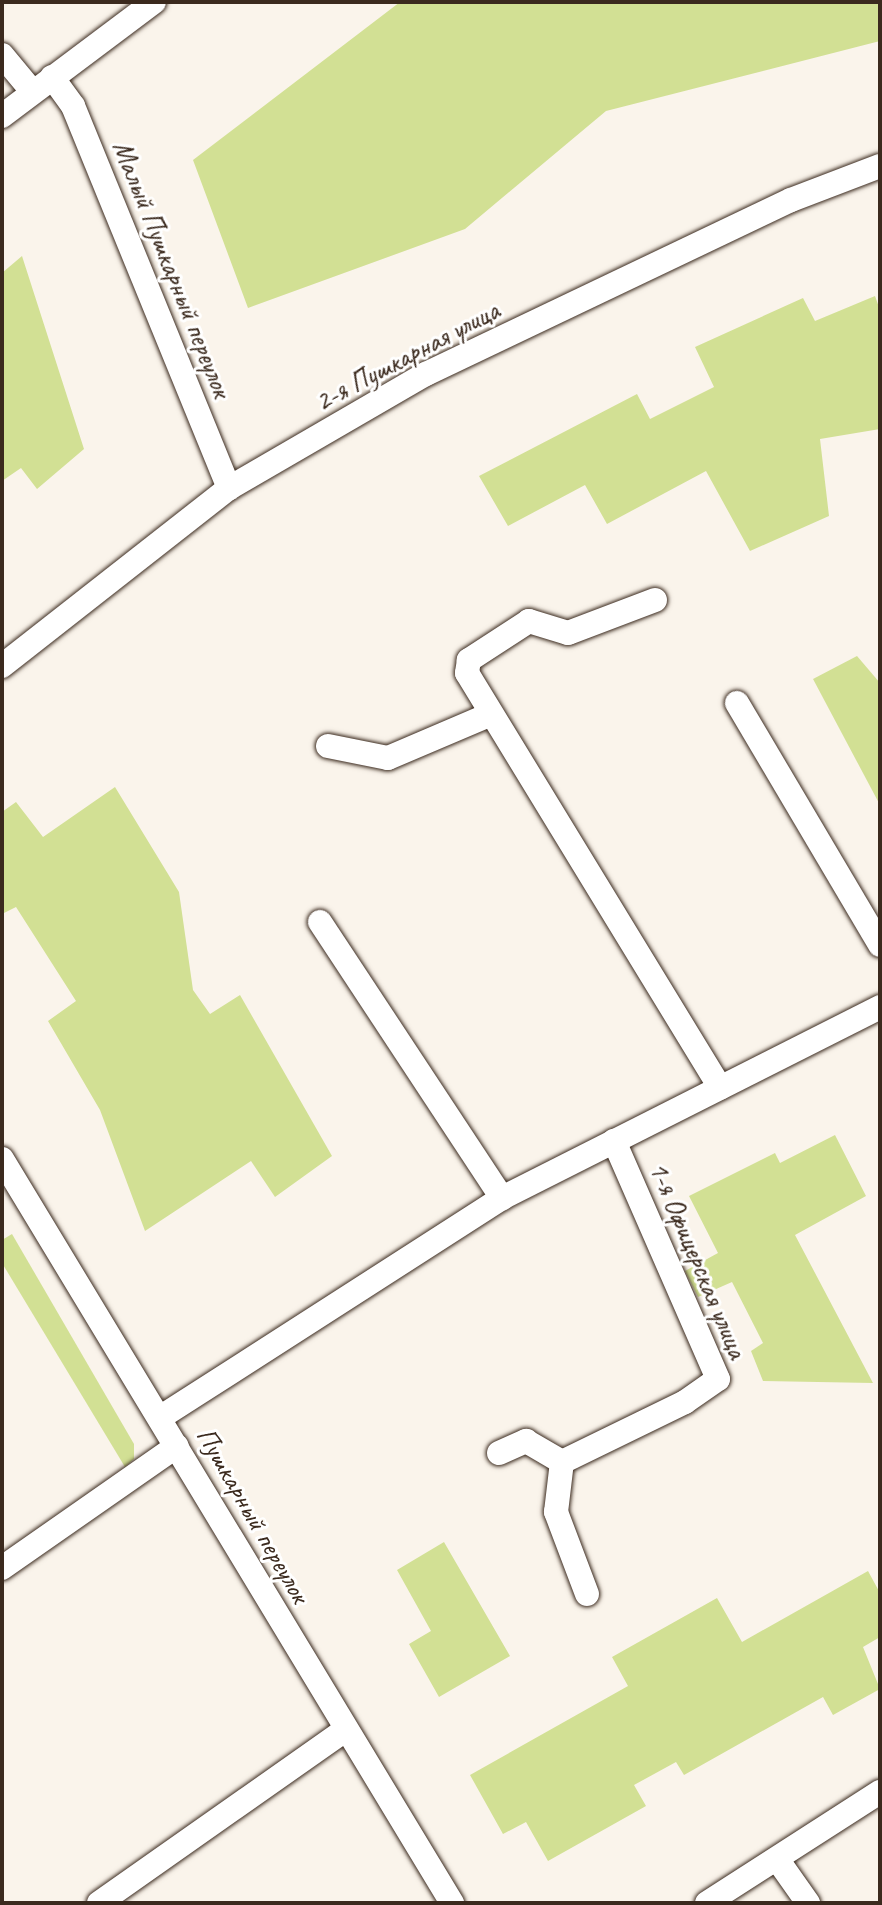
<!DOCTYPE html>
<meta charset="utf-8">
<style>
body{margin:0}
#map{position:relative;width:882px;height:1905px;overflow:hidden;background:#faf4eb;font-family:Caveat,sans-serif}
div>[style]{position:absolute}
.green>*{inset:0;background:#d2e094}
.roads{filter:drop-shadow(0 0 2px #3b2a1e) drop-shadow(0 0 2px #3b2a1e)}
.minor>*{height:24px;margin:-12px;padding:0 12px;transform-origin:12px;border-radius:12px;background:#fff}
span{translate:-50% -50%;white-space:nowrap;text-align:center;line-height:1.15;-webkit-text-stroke:6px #fff;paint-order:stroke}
.street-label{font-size:28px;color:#3b2a1e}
.frame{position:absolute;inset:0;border:4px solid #3b2a1e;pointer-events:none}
</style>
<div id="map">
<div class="green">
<div style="clip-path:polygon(400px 2px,880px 2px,880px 41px,606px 111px,465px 229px,248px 308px,193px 160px)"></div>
<div style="clip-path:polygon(22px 256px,84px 449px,37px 489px,21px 468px,2px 481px,2px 273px)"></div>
<div style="clip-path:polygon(875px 296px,880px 310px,880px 429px,820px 439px,829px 516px,750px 551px,706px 471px,607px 524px,585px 485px,508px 526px,479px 476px,637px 394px,650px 419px,714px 387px,695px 347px,803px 298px,815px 321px)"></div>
<div style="clip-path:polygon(857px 656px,880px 683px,880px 805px,813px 679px)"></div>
<div style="clip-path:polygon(115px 787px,179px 892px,193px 990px,210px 1014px,240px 995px,332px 1156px,275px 1197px,251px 1161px,145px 1231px,100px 1110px,48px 1021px,76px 1001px,16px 907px,2px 914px,2px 812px,16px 802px,43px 837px)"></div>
<div style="clip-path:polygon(835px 1135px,866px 1196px,795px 1235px,873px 1383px,763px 1381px,751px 1351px,763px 1343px,732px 1282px,698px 1297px,685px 1271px,718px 1253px,689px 1196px,775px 1153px,780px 1163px)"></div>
<div style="clip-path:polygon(12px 1234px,134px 1444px,134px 1459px,125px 1467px,2px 1263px,2px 1240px)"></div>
<div style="clip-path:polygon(444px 1542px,510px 1656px,439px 1697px,409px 1644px,431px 1631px,397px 1570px)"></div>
<div style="clip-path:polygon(868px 1571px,880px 1593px,880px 1637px,863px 1647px,880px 1689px,833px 1715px,823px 1697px,684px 1775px,676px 1762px,634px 1785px,646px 1806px,548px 1861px,526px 1822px,503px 1834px,470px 1775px,628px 1686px,612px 1657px,717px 1598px,742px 1642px)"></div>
</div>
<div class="roads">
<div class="minor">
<div style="left:2px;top:55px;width:47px;rotate:50.2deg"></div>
<div style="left:52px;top:77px;width:36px;rotate:54deg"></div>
<div style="left:73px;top:106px;width:413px;rotate:67.8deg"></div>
<div style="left:2px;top:116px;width:190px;rotate:-36.9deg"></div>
<div style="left:655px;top:600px;width:93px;rotate:159.2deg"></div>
<div style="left:568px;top:633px;width:41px;rotate:-162.9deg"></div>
<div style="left:529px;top:621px;width:72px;rotate:147deg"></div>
<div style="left:469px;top:660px;width:13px;rotate:99deg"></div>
<div style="left:467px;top:673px;width:486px;rotate:58.6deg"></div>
<div style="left:2px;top:666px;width:288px;rotate:-38.1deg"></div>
<div style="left:229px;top:488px;width:228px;rotate:-30.1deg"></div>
<div style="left:426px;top:374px;width:404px;rotate:-25.5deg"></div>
<div style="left:791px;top:200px;width:95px;rotate:-20.9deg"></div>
<div style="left:737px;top:703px;width:281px;rotate:59.4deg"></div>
<div style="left:328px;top:746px;width:61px;rotate:11.3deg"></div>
<div style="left:388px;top:758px;width:110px;rotate:-23.1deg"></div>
<div style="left:320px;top:922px;width:331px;rotate:56.6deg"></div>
<div style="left:2px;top:1159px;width:870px;rotate:58.83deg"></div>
<div style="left:161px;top:1417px;width:405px;rotate:-32.7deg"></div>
<div style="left:502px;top:1198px;width:424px;rotate:-26.8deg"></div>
<div style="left:499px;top:1453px;width:30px;rotate:-24deg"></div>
<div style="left:526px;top:1441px;width:42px;rotate:30.3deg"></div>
<div style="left:2px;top:1568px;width:213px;rotate:-34.9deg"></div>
<div style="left:587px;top:1594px;width:88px;rotate:-110.7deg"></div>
<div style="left:556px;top:1512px;width:50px;rotate:-83.2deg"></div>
<div style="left:562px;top:1462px;width:137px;rotate:-26deg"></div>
<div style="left:685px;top:1402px;width:40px;rotate:-34.9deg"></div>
<div style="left:718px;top:1379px;width:260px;rotate:-113.6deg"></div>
<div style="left:777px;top:1859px;width:54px;rotate:54.8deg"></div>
<div style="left:99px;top:1903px;width:301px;rotate:-35.1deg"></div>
<div style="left:707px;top:1903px;width:206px;rotate:-32.7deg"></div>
</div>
</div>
<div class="street-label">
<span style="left:172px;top:269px;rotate:68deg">Малый Пушкарный переулок</span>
<span style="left:407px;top:356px;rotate:-28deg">2-я Пушкарная улица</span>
<span style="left:698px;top:1260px;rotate:67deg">1-я Офицерская улица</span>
<span style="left:253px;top:1515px;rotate:60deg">Пушкарный переулок</span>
</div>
<div class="frame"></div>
</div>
